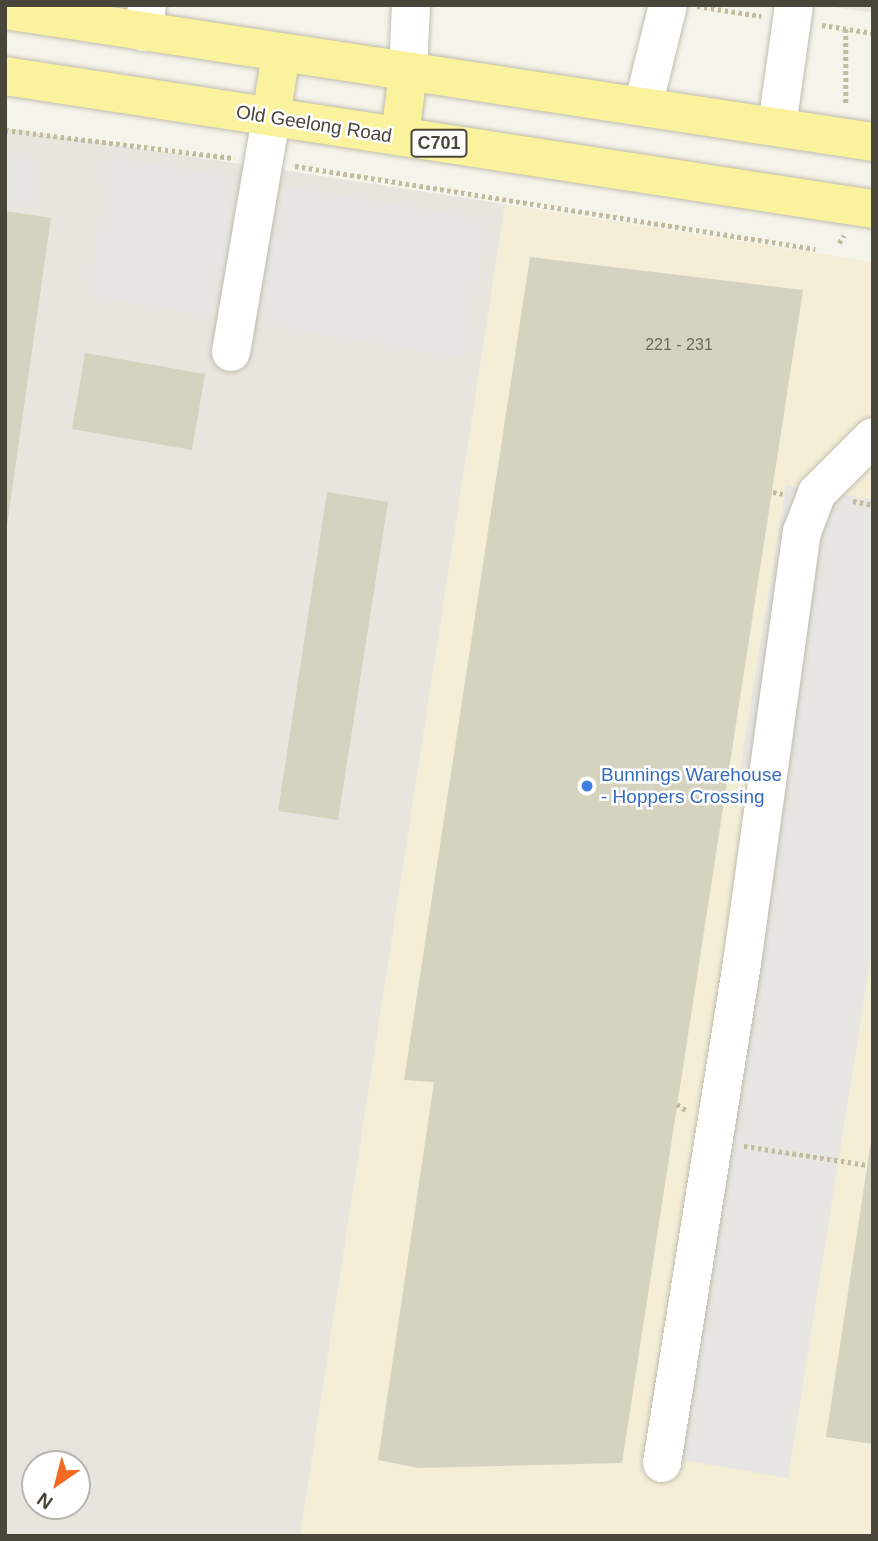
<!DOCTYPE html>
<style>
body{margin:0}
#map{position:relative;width:878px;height:1541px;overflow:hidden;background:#f5f4eb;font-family:Helvetica,sans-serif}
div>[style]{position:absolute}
.commercial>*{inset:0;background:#f5eed7}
.industrial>*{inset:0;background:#e8e5df}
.parking>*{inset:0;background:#e7e6e2}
.building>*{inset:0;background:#d6d2c0}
.path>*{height:4.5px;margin-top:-2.25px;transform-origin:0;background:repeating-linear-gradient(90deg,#c2bc9f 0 3.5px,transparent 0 7px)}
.roads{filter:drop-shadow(0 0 2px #c0bdad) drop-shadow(0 0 2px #c0bdad)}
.minor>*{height:38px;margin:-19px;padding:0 19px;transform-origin:19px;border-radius:19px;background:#fff}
.major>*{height:38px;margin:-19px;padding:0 19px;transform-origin:19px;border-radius:19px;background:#fbf29d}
.dots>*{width:19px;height:19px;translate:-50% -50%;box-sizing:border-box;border:4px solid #fff;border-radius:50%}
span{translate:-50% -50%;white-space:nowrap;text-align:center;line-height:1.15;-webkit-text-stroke:5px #fff;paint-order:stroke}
.number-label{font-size:16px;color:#6c695b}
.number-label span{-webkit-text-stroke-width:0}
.shield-label span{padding:2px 5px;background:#fff;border:2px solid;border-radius:5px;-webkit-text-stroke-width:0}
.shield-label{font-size:18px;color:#494639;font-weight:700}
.street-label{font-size:19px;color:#494639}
.shop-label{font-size:19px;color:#366cbe}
.left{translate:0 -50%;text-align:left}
.frame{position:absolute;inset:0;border:7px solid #494639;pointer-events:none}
.north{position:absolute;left:21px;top:1450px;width:70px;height:70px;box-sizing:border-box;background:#fff;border:2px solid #b6b5b0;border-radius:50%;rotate:215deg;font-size:19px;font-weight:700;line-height:28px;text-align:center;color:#494639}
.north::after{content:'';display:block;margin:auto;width:24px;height:32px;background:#f36a23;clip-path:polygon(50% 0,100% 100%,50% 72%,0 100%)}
</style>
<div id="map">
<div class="commercial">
<div style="clip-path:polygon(505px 204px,873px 262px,873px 1536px,300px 1536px)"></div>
</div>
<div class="industrial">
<div style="clip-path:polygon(822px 5px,873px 5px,873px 13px)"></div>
<div style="clip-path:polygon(evenodd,5px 128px,505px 204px,300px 1536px,5px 1536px,5px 128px,35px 1464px,77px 1464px,77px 1506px,35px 1506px,35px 1464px)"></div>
</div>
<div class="parking">
<div style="clip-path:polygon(5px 155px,41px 160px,37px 208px,5px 203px)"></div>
<div style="clip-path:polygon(110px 157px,487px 220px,464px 358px,88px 295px)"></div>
<div style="clip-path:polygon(786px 485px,873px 500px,873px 943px,788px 1478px,669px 1458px,788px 780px,740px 770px)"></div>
</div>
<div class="building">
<div style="clip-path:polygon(5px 211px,51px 218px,7px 526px,5px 526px)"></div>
<div style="clip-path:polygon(530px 257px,803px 290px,622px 1463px,418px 1468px,378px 1460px,434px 1082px,404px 1080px)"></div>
<div style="clip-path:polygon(85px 353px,205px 374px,192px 450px,72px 429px)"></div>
<div style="clip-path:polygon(327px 492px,388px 502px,338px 820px,278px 811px)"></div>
<div style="clip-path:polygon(871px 1141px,873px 1142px,873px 1444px,826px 1437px)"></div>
</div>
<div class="path">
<div style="left:697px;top:6px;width:65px;rotate:8.9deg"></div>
<div style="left:822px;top:25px;width:52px;rotate:8.9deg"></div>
<div style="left:846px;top:29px;width:76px;rotate:90deg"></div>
<div style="left:5px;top:130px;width:231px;rotate:7deg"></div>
<div style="left:295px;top:166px;width:527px;rotate:9.07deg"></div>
<div style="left:839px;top:243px;width:9px;rotate:-58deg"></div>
<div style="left:773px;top:492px;width:10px;rotate:11deg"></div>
<div style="left:853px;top:501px;width:20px;rotate:11deg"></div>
<div style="left:677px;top:1104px;width:12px;rotate:35deg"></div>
<div style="left:744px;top:1146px;width:125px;rotate:8.7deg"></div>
</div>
<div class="roads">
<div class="minor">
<div style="left:144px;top:32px;width:27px;rotate:-84deg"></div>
<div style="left:408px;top:73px;width:68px;rotate:-87.5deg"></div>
<div style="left:643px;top:106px;width:104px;rotate:-76.1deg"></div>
<div style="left:777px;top:126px;width:122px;rotate:-82deg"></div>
<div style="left:231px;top:352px;width:238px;rotate:-80.3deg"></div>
<div style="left:662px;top:1463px;width:506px;rotate:-80.91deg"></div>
<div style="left:742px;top:963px;width:435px;rotate:-82.1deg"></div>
<div style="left:802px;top:532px;width:42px;rotate:-69deg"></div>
<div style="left:817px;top:493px;width:79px;rotate:-45deg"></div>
</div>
<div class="major">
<div style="left:5px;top:10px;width:878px;rotate:8.65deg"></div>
<div style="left:5px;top:76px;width:878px;rotate:8.71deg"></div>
<div style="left:271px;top:117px;width:65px;rotate:-81.1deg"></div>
<div style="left:400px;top:136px;width:64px;rotate:-82.8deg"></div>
</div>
</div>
<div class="dots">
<div style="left:587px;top:786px;background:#3f7fe0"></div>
</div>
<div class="number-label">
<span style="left:679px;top:345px">221 - 231</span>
</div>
<div class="shield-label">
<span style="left:439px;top:143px">C701</span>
</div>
<div class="street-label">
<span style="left:314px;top:124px;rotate:9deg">Old Geelong Road</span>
</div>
<div class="shop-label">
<span class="left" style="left:601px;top:786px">Bunnings Warehouse<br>- Hoppers Crossing</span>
</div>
<div class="frame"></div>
<div class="north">N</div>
</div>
